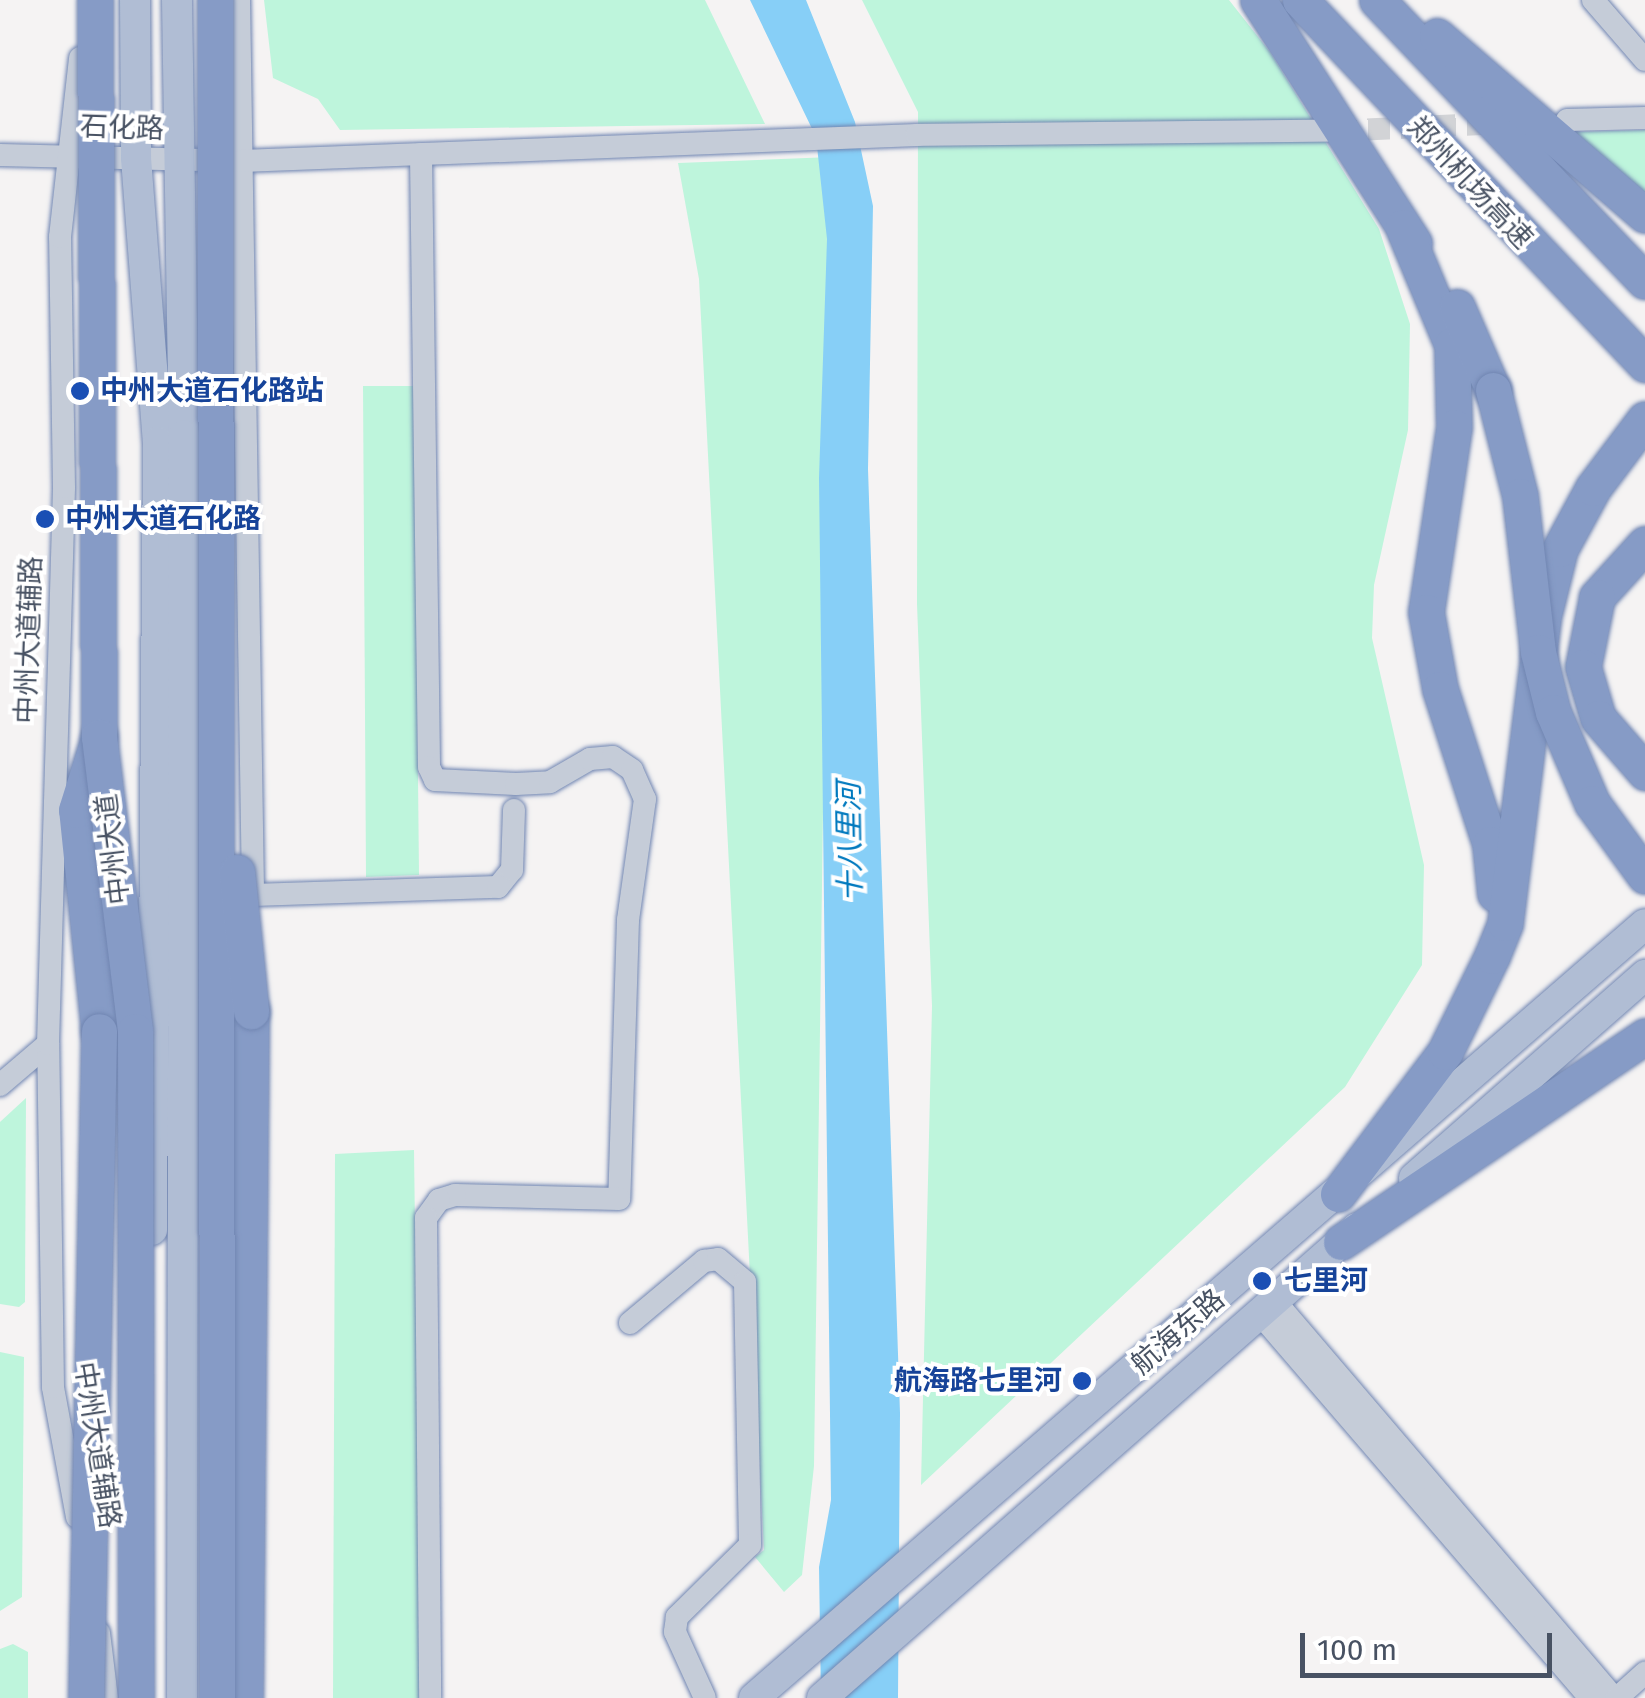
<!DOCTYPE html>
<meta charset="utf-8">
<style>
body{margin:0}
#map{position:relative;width:1645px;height:1698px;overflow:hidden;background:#f5f3f3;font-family:"Fira Sans","Noto Sans SC",sans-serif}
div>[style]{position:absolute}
.green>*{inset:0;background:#bef5dc}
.water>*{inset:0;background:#87cff7}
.minor-tunnel>*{height:22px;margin-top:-11px;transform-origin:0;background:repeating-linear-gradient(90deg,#d2d3d6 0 22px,transparent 0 33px)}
.roads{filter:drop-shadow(0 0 2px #7186b2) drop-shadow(0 0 2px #7186b2)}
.minor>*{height:22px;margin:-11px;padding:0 11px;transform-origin:11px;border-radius:11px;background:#c5ccd8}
.major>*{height:30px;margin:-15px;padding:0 15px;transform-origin:15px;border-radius:15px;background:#b0bdd4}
.highway>*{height:35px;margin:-17.5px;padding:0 17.5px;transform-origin:17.5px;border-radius:17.5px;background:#869bc6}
.bridges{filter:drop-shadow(0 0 2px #7186b2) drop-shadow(0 0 2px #7186b2)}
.highway-bridge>*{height:35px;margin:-17.5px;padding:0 17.5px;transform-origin:17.5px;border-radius:17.5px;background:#869bc6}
.dots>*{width:28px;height:28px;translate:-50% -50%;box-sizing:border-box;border:5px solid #fff;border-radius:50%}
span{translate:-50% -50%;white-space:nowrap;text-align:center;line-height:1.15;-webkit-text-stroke:8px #fff;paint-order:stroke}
.street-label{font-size:28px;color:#485263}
.transit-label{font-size:28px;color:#164399;font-weight:700}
.left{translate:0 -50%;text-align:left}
.right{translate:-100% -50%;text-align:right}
.water-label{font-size:30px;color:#0079be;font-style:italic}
.scale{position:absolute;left:1300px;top:1633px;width:252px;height:45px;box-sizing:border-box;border:5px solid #485263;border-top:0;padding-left:12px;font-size:30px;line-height:35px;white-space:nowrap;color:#485263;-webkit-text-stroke:8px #fff;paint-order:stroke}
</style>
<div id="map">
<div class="green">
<div style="clip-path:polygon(264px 0,705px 0,765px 124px,340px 130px,318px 99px,273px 78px)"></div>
<div style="clip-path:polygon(862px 0,1229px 0,1270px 52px,1379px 229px,1410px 324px,1408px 430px,1374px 585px,1372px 638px,1424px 865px,1422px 965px,1345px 1087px,921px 1485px,932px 1006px,917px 604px,918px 112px)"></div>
<div style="clip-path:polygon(1645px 130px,1645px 193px,1575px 132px)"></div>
<div style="clip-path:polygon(832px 157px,814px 1466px,802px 1575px,784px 1592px,755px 1557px,764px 1550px,699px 279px,678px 163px)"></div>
<div style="clip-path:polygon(363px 386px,414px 386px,419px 875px,366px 877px)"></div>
<div style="clip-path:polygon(26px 1098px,25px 1302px,19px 1307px,0 1304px,0 1122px)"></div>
<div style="clip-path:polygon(414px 1150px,421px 1698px,333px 1698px,335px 1154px)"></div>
<div style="clip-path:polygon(0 1352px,24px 1357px,22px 1597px,0 1611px)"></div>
<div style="clip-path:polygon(13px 1644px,28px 1652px,28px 1698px,0 1698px,0 1649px)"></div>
</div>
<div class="water">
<div style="clip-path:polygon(750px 0,806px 0,855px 122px,873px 206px,868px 469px,900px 1413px,898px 1698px,821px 1698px,819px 1567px,831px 1500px,819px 478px,827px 239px,816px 137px)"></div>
</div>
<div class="minor-tunnel">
<div style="left:1335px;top:131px;width:168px;rotate:-2.7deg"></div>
</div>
<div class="roads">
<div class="minor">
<div style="left:239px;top:0;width:896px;rotate:89.1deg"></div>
<div style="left:1593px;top:0;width:79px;rotate:49.1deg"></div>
<div style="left:1567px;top:120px;width:78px;rotate:-1.5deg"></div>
<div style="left:421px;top:154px;width:613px;rotate:89.25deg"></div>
<div style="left:429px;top:767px;width:14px;rotate:65deg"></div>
<div style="left:435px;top:780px;width:81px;rotate:2.8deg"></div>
<div style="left:516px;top:784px;width:34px;rotate:-3deg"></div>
<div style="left:550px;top:782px;width:46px;rotate:-29.9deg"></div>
<div style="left:590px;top:759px;width:23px;rotate:-5deg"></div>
<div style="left:613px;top:757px;width:23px;rotate:34deg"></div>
<div style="left:632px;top:770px;width:32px;rotate:66deg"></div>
<div style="left:645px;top:799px;width:122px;rotate:98deg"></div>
<div style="left:628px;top:920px;width:279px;rotate:91.8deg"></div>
<div style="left:619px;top:1199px;width:164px;rotate:-178.6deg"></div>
<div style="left:455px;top:1195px;width:17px;rotate:163deg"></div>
<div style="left:439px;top:1200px;width:22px;rotate:126deg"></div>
<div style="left:426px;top:1218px;width:480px;rotate:89.5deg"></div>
<div style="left:0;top:155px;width:242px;rotate:1.4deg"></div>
<div style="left:242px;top:161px;width:676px;rotate:-2.21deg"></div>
<div style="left:917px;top:135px;width:409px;rotate:-0.6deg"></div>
<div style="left:253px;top:895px;width:245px;rotate:-1.9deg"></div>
<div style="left:498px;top:887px;width:22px;rotate:-51deg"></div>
<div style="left:512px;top:870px;width:60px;rotate:-88.1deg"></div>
<div style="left:0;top:1085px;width:63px;rotate:-40.5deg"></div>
<div style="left:1274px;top:1300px;width:523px;rotate:49.49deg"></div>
<div style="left:1259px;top:1313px;width:508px;rotate:49.31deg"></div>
<div style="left:630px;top:1323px;width:97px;rotate:-40deg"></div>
<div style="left:704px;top:1261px;width:14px;rotate:-8deg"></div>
<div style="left:718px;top:1259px;width:35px;rotate:40deg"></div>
<div style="left:745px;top:1282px;width:263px;rotate:88.9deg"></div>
<div style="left:750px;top:1545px;width:103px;rotate:135.4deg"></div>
<div style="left:677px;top:1617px;width:15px;rotate:98deg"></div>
<div style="left:675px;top:1632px;width:72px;rotate:65.6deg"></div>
<div style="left:77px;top:1517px;width:132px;rotate:-100.5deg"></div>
<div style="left:53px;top:1387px;width:343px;rotate:-90.8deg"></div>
<div style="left:48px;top:1044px;width:557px;rotate:-88.35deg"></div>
<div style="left:64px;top:487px;width:250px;rotate:-90.9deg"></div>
<div style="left:60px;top:237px;width:180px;rotate:-83.6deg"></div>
<div style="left:99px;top:1633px;width:65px;rotate:83deg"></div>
<div style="left:1617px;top:1698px;width:38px;rotate:-42deg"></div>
</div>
<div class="major">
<div style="left:135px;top:0;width:158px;rotate:89.6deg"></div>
<div style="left:136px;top:158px;width:285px;rotate:85.6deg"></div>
<div style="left:158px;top:442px;width:788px;rotate:90.44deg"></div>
<div style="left:177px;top:0;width:435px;rotate:89.1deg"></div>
<div style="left:184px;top:435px;width:1263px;rotate:90.09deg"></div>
<div style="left:1414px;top:1178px;width:308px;rotate:-41.3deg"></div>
<div style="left:754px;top:1698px;width:1180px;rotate:-40.98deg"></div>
<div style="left:822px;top:1698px;width:712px;rotate:-41.3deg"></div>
</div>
<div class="highway">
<div style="left:1258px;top:0;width:289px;rotate:57.3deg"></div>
<div style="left:1300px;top:0;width:502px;rotate:46.54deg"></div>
<div style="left:1377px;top:0;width:388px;rotate:46.4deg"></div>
<div style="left:1437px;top:36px;width:274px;rotate:40.7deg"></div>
<div style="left:1403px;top:227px;width:128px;rotate:67.4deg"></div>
<div style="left:1452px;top:345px;width:82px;rotate:88.6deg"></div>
<div style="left:1454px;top:427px;width:187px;rotate:98.6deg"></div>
<div style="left:1426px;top:612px;width:78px;rotate:79.7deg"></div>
<div style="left:1440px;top:689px;width:163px;rotate:72.1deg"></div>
<div style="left:1490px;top:844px;width:50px;rotate:84.3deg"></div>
<div style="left:1457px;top:307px;width:90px;rotate:66.6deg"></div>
<div style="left:1645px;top:544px;width:72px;rotate:132.2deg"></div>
<div style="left:1597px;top:597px;width:71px;rotate:101.3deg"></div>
<div style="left:1583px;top:667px;width:53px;rotate:73.6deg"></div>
<div style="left:1598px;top:718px;width:72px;rotate:49deg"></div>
<div style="left:99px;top:1031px;width:222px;rotate:-95.9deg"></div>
<div style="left:76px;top:810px;width:77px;rotate:-72.5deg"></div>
<div style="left:1338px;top:1194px;width:178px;rotate:-53deg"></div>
<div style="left:1445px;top:1052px;width:107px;rotate:-63.9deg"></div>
<div style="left:1492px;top:956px;width:35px;rotate:-68deg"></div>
<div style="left:1505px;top:923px;width:308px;rotate:-82.9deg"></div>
<div style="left:1543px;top:617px;width:70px;rotate:-76deg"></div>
<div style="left:1560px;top:549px;width:69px;rotate:-61.6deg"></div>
<div style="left:1593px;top:488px;width:86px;rotate:-53deg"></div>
<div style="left:1341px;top:1242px;width:367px;rotate:-34.1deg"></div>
<div style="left:245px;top:1698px;width:687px;rotate:-89.5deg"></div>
</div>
</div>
<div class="bridges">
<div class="highway-bridge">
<div style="left:95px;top:0;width:737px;rotate:89.69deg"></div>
<div style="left:99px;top:737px;width:296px;rotate:83deg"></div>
<div style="left:135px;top:1031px;width:667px;rotate:89.91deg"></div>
<div style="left:215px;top:0;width:1698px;rotate:89.93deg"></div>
<div style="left:1493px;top:390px;width:109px;rotate:75.7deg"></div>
<div style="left:1520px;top:496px;width:157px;rotate:83.4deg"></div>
<div style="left:1538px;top:652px;width:62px;rotate:76deg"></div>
<div style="left:1553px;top:712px;width:99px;rotate:66.8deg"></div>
<div style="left:1592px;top:803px;width:90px;rotate:54deg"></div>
<div style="left:237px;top:872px;width:140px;rotate:84.2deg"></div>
<div style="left:86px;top:1698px;width:667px;rotate:-88.88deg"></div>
</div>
</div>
<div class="dots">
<div style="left:80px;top:391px;background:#1a4fb4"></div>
<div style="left:45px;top:519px;background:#1a4fb4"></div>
<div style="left:1262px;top:1281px;background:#1a4fb4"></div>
<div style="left:1082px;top:1381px;background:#1a4fb4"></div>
</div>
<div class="street-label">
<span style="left:122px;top:128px;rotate:2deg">石化路</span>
<span style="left:1470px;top:183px;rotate:47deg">郑州机场高速</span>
<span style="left:29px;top:640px;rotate:-88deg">中州大道辅路</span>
<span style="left:113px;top:849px;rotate:-97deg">中州大道</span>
<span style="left:1178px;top:1332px;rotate:-41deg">航海东路</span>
<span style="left:97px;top:1445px;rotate:81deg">中州大道辅路</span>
</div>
<div class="transit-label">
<span class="left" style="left:100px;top:391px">中州大道石化路站</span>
<span class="left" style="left:65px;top:519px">中州大道石化路</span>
<span class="left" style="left:1284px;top:1281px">七里河</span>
<span class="right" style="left:1062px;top:1381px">航海路七里河</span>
</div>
<div class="water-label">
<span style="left:850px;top:842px;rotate:-91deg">十八里河</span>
</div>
<div class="scale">100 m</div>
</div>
